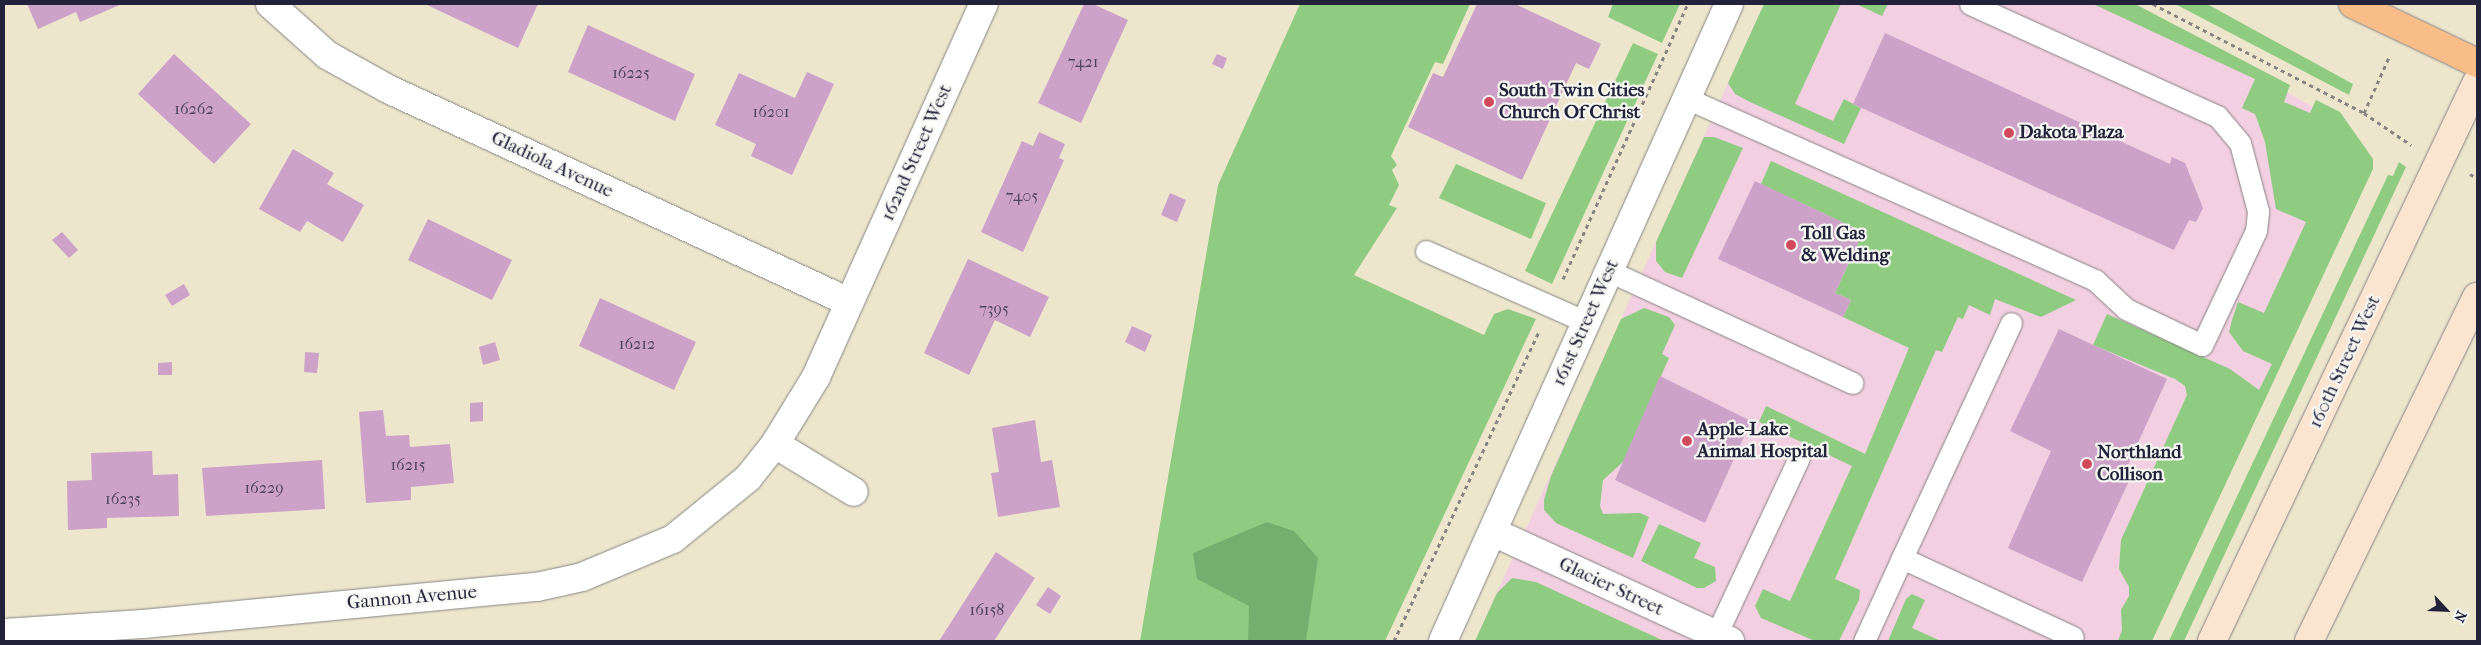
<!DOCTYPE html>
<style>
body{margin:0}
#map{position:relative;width:2481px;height:645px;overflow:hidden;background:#ede6cd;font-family:"IM FELL French Canon",serif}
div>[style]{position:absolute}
.built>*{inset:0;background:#f2cfe1}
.green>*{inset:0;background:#8fcc82}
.forest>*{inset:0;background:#73b070}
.building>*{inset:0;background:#cda2c9}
.path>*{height:3px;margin-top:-1.5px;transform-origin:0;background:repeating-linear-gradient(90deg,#888484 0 4px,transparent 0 8px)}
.roads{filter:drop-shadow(0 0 1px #888484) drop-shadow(0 0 1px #888484)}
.service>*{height:21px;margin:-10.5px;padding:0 10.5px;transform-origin:10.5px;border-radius:10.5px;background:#fff}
.minor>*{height:28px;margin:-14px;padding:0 14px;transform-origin:14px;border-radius:14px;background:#fff}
.secondary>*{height:28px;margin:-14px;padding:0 14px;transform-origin:14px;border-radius:14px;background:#fce5d0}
.primary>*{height:28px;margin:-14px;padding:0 14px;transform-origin:14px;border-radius:14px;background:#f8bd89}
.dots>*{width:14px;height:14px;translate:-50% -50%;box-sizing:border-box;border:2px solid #f6f6f2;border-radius:50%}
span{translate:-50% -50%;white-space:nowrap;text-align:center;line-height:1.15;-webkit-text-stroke:4.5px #f6f6f2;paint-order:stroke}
.number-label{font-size:16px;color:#4d425e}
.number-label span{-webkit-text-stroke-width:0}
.poi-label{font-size:19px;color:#22223b;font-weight:700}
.left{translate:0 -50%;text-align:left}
.street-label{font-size:19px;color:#22223b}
.frame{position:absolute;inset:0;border:5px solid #22223b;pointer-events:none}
.north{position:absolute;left:2421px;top:585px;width:50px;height:50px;-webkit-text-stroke:4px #f6f6f2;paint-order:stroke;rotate:115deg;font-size:14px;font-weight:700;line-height:20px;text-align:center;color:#22223b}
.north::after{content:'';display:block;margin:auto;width:18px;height:22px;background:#22223b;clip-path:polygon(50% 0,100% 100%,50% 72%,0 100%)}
</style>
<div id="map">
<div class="built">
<div style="clip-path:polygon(1764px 4px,2136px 4px,2352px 130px,2373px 159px,2145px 641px,1475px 641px)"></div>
</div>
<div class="green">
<div style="clip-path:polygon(1300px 4px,1470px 4px,1443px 64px,1435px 62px,1391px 156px,1397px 165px,1392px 170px,1399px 185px,1389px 205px,1397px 208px,1354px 275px,1484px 335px,1494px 314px,1508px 309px,1536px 319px,1385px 641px,1140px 641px,1218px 185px)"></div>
<div style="clip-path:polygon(1613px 4px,1646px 5px,1680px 4px,1662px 43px,1608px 17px)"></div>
<div style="clip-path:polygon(1764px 4px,1841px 4px,1795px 104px,1833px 121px,1844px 99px,1861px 108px,1844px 144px,1750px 102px,1735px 94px,1728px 83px)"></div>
<div style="clip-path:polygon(1856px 4px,1888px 4px,1882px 16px)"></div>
<div style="clip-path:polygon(2093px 4px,2135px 4px,2290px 85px,2284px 102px,2310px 113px,2316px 100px,2340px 112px,2373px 159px,2373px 169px,2152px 641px,2118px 641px,2122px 630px,2121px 610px,2129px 596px,2129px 587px,2119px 569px,2121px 540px,2187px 395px,2185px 386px,2175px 379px,2093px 345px,2107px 314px,2230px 369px,2259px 390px,2272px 364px,2243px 351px,2229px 332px,2232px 320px,2238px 302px,2264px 313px,2306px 222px,2276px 209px,2265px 142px,2255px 114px,2242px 108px,2255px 79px)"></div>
<div style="clip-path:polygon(2175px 4px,2207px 4px,2353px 84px,2349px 95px)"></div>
<div style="clip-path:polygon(1633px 43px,1658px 54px,1552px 284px,1525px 271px)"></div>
<div style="clip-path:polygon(1704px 137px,1714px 137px,1743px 148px,1682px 278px,1665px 272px,1656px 261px,1656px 242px)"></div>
<div style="clip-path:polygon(1771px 161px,2076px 300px,2041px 317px,1995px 299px,1990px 315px,1969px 305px,1963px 319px,1958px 317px,1942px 352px,1936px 350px,1835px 579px,1860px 590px,1859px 600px,1839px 641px,1815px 641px,1761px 618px,1755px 606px,1763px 589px,1790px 601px,1852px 466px,1759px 422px,1766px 406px,1865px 454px,1909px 348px,1843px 317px,1851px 300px,1835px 293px,1863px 232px,1761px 184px)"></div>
<div style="clip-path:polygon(2399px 162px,2406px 167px,2184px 641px,2169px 641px,2388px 175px,2393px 176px)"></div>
<div style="clip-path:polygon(1456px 164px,1546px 203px,1531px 239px,1439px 198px)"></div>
<div style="clip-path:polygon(1644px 308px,1669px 317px,1675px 325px,1662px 354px,1669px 358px,1623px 462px,1603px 480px,1600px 506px,1603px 514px,1640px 513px,1649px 517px,1633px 558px,1556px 523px,1544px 510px,1544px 500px,1551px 476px,1621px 319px)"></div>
<div style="clip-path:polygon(1659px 524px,1701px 543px,1694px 558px,1715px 567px,1716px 581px,1704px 588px,1697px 588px,1641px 561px)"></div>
<div style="clip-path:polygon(1512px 578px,1536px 582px,1664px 641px,1475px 641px,1497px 593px)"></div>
<div style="clip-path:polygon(1912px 594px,1925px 600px,1912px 628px,1941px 641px,1888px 641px,1906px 599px)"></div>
</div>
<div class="forest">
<div style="clip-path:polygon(1267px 522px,1294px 531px,1318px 558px,1306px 641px,1248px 641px,1249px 606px,1197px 579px,1193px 553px)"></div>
</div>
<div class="building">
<div style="clip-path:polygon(27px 4px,122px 4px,80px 22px,76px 12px,38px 29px)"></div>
<div style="clip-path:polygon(425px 4px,538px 4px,518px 48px)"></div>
<div style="clip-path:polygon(1084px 4px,1093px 4px,1128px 20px,1081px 123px,1038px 103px)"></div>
<div style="clip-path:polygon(1477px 4px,1515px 4px,1601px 44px,1589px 69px,1576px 63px,1522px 180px,1408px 127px,1433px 73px,1443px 77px)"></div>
<div style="clip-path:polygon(588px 25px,695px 74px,675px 121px,568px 72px)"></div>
<div style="clip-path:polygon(1885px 33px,2170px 164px,2172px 157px,2185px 163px,2203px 208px,2196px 222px,2189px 220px,2174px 250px,1853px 104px)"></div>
<div style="clip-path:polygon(174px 54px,251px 124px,214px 164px,138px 94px)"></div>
<div style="clip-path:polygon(1217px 54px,1227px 58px,1223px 69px,1212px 64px)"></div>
<div style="clip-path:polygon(807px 72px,834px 84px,792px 175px,751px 156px,756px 144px,715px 125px,739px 73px,795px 98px)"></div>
<div style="clip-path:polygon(1039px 132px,1065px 144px,1059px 158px,1064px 160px,1023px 252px,981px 232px,1022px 141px,1033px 146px)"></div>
<div style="clip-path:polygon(293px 149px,334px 173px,327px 184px,364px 205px,343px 242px,307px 221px,300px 232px,259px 209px)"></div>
<div style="clip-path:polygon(1755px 181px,1863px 232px,1835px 293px,1851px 300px,1843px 317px,1718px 259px)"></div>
<div style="clip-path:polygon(1170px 193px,1186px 200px,1177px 222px,1161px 215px)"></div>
<div style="clip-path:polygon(428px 219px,512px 260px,492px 300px,408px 260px)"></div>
<div style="clip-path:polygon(62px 232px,78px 250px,69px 258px,52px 240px)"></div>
<div style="clip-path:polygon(968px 259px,1049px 297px,1030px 337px,995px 320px,969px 375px,924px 353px)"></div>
<div style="clip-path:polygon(184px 284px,190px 295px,172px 306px,165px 295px)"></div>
<div style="clip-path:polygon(600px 298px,696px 342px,674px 390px,579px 346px)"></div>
<div style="clip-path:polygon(1132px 326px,1152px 335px,1145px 352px,1125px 342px)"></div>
<div style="clip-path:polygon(2059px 329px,2167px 379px,2122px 478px,2129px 481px,2082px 582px,2008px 548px,2051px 451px,2010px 431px)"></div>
<div style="clip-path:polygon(495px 342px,500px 360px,483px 365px,479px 347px)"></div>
<div style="clip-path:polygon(305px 352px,319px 353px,317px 373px,304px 372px)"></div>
<div style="clip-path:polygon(172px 362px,172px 375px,158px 375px,158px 363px)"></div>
<div style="clip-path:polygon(1660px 376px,1751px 421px,1705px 523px,1615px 480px)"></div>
<div style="clip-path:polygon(483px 402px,483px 421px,470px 422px,470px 403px)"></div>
<div style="clip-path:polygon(383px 410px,386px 436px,409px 435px,410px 447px,450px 444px,454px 483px,411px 487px,411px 500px,366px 503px,359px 412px)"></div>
<div style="clip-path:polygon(1035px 420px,1041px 462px,1052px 460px,1060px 507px,998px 517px,991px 473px,999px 472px,992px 428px)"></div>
<div style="clip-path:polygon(152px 451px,153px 475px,178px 474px,179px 516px,107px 518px,107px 528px,68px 530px,67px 481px,92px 480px,91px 453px)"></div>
<div style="clip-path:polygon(322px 460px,325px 509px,206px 516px,202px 468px)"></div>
<div style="clip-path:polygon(996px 552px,1035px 578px,994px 641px,939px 641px)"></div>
<div style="clip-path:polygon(1048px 587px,1061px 596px,1050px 614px,1036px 605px)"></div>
</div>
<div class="path">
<div style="left:2153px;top:4px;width:237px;rotate:27.3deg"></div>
<div style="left:2364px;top:113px;width:57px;rotate:34.2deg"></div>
<div style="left:2364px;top:113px;width:61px;rotate:-65.9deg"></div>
<div style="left:2470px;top:174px;width:8px;rotate:30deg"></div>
<div style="left:1563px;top:279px;width:302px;rotate:-65.6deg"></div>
<div style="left:1394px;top:641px;width:341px;rotate:-64.9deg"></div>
</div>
<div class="roads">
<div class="service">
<div style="left:1686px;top:98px;width:448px;rotate:24deg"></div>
<div style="left:2095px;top:280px;width:42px;rotate:43.1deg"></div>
<div style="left:2126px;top:309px;width:84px;rotate:25.3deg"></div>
<div style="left:2202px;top:345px;width:126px;rotate:-64.7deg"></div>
<div style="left:2256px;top:231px;width:20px;rotate:-84deg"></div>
<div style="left:2258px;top:211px;width:70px;rotate:-104.8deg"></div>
<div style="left:2240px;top:143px;width:35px;rotate:-130deg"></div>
<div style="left:2217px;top:116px;width:271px;rotate:-155.6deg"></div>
<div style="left:1426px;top:251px;width:175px;rotate:23.9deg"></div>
<div style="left:1609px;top:271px;width:268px;rotate:24.7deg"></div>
<div style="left:1902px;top:558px;width:259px;rotate:-65.1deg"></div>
<div style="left:1716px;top:635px;width:195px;rotate:-64.9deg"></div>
<div style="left:1864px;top:641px;width:91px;rotate:-65.4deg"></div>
<div style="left:1902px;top:558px;width:188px;rotate:24.8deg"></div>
</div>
<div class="minor">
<div style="left:270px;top:4px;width:76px;rotate:41.8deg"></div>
<div style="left:327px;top:55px;width:70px;rotate:29.1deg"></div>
<div style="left:388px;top:89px;width:508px;rotate:24.8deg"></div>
<div style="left:775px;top:444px;width:92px;rotate:31.3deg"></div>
<div style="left:1493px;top:532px;width:261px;rotate:24.7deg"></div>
<div style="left:4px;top:633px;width:139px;rotate:-3.7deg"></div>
<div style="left:143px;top:624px;width:396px;rotate:-5.4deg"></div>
<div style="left:537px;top:587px;width:46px;rotate:-12.5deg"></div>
<div style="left:582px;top:577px;width:99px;rotate:-22.7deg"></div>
<div style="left:673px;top:539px;width:97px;rotate:-39.1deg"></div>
<div style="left:748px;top:478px;width:43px;rotate:-51.5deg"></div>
<div style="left:775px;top:444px;width:79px;rotate:-58.5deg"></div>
<div style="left:816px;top:377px;width:409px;rotate:-65.8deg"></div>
<div style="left:1443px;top:641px;width:698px;rotate:-65.82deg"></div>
</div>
<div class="secondary">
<div style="left:2212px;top:641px;width:619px;rotate:-64.64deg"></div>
<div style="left:2309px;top:641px;width:383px;rotate:-64deg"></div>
</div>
<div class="primary">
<div style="left:2353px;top:4px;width:137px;rotate:25.4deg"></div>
</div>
</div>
<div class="dots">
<div style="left:1489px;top:102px;background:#d1495b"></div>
<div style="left:2009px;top:133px;background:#d1495b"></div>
<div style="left:1791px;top:245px;background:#d1495b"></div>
<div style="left:1687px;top:441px;background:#d1495b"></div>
<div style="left:2087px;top:464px;background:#d1495b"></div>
</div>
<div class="number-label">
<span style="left:1083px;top:62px">7421</span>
<span style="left:631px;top:73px">16225</span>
<span style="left:194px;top:109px">16262</span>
<span style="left:771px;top:112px">16201</span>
<span style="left:1022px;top:196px">7405</span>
<span style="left:994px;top:309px">7395</span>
<span style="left:637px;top:344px">16212</span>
<span style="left:408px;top:465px">16215</span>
<span style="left:264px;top:488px">16229</span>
<span style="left:123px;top:499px">16235</span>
<span style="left:987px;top:610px">16158</span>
</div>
<div class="poi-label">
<span class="left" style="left:1499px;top:102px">South Twin Cities<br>Church Of Christ</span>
<span class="left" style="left:2019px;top:133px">Dakota Plaza</span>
<span class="left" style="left:1801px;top:245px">Toll Gas<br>&amp; Welding</span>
<span class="left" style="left:1697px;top:441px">Apple-Lake<br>Animal Hospital</span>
<span class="left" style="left:2097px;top:464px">Northland<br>Collison</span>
</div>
<div class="street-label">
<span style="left:917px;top:153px;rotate:-66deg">162nd Street West</span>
<span style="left:552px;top:165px;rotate:25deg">Gladiola Avenue</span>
<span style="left:1586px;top:323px;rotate:-66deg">161st Street West</span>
<span style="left:2345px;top:362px;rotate:-65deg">160th Street West</span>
<span style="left:1611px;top:587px;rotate:25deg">Glacier Street</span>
<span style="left:412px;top:598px;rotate:-5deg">Gannon Avenue</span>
</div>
<div class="frame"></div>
<div class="north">N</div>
</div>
